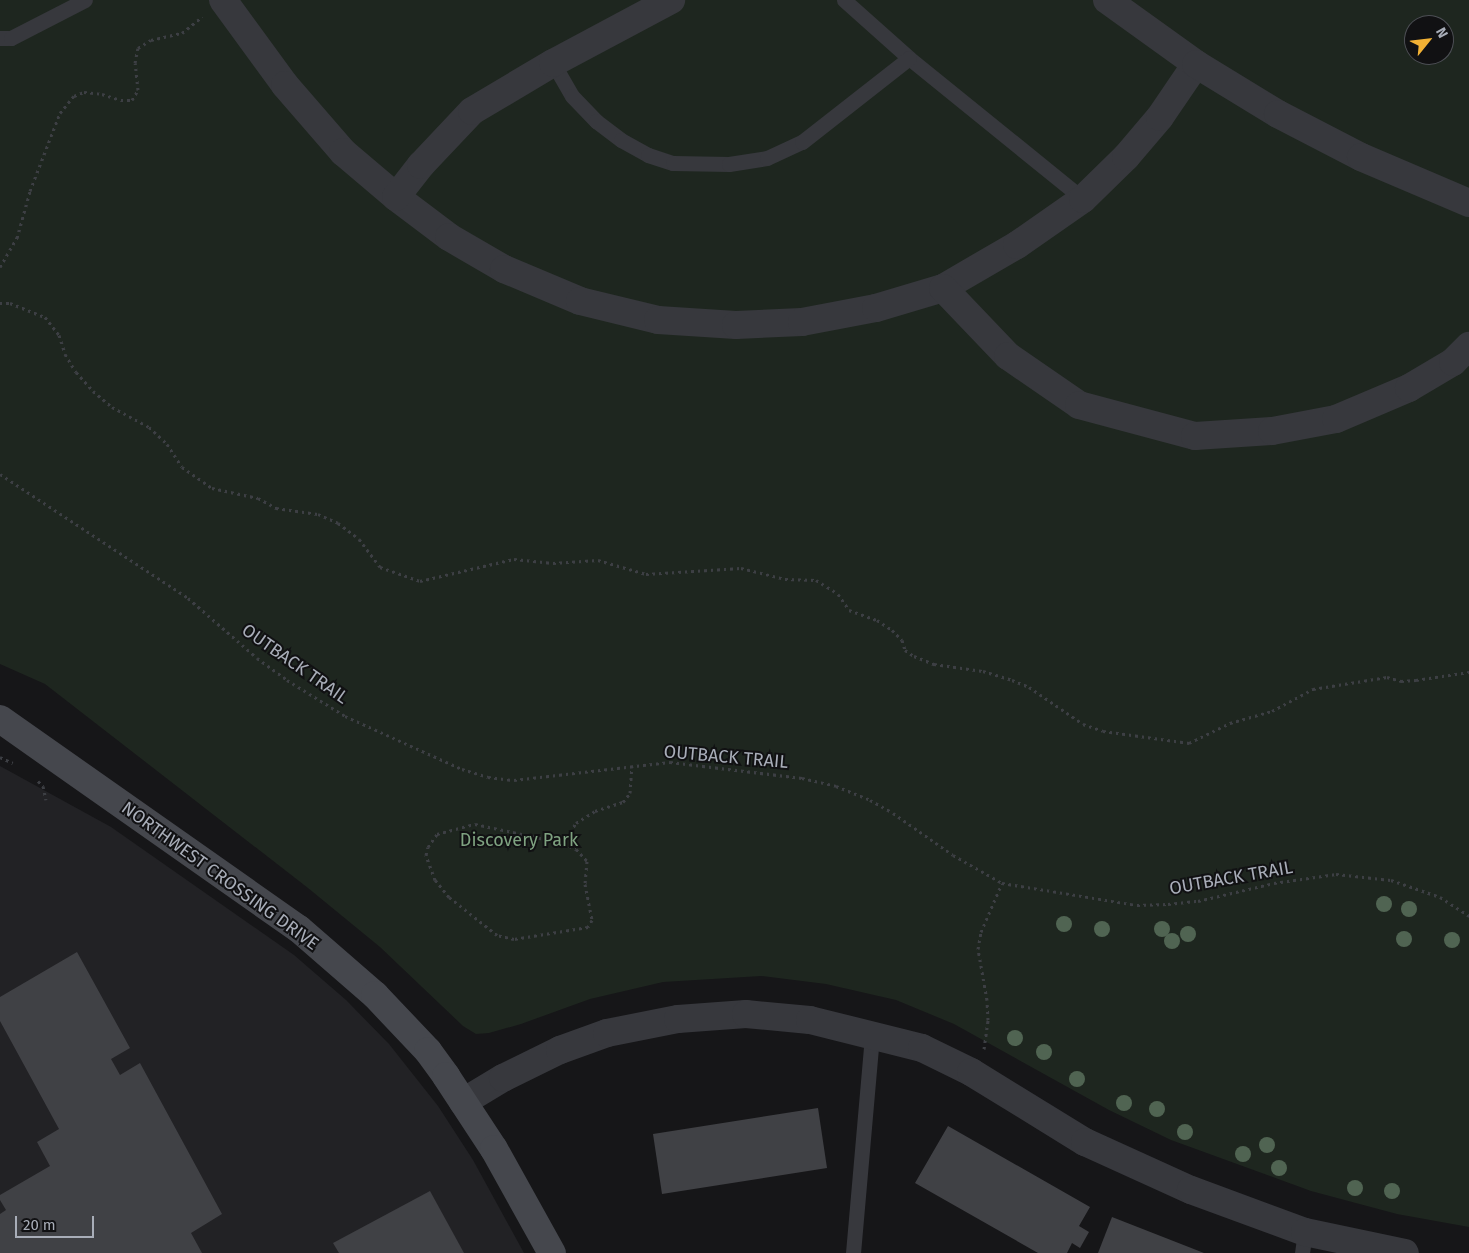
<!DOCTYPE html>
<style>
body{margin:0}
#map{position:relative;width:1469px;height:1253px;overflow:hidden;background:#161618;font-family:"Fira Sans",sans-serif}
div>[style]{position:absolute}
.built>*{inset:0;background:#222225}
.green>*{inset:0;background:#1e261f}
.building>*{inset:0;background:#404145}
.path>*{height:3px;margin-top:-1.5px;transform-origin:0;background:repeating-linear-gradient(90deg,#3d3f44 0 2.5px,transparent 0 6.5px)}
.lane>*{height:15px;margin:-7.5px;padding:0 7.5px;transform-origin:7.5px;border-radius:7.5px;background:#37383d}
.street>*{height:28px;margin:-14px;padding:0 14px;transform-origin:14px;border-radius:14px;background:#37383d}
.secondary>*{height:28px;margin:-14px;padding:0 14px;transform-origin:14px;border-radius:14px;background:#45474d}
.trees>*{width:16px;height:16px;margin:-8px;border-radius:50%;background:#506452}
span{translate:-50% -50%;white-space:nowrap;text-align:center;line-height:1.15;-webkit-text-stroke:4px #111113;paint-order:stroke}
.street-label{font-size:18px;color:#a8adb8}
.park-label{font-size:18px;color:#7fa381}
.north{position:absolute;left:1404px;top:15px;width:50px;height:50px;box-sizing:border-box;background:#111113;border:1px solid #4d4f55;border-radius:50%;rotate:61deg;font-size:14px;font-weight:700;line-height:20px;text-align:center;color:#a8adb8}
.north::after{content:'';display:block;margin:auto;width:18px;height:22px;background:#f2b134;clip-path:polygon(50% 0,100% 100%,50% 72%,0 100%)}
.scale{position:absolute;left:15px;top:1216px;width:79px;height:22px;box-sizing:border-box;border:2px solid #a8adb8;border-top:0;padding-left:6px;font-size:15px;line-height:18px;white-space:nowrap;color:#a8adb8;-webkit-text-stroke:4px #111113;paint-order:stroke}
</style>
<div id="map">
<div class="built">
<div style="clip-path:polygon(0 766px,111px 827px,294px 955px,346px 1000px,389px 1044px,438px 1106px,473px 1160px,524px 1253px,0 1253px)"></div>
</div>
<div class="green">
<div style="clip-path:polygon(evenodd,0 0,1469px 0,1469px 1227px,1397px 1214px,1311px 1191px,1171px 1140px,1109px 1110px,954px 1024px,896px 1000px,826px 984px,761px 976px,663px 982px,590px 999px,521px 1024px,489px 1033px,476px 1034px,463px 1026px,380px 947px,308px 888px,45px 684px,0 664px,0 0,1414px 25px,1444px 25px,1444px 55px,1414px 55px,1414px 25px)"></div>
</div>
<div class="building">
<div style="clip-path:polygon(77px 952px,130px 1048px,111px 1059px,120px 1075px,140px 1063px,222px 1214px,191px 1233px,202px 1253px,0 1253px,0 1214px,6px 1210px,0 1200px,0 1195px,50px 1166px,37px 1142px,59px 1129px,0 1021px,0 997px)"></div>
<div style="clip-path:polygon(818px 1108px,827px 1168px,662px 1194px,653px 1134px)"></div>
<div style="clip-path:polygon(948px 1126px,1090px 1207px,1079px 1226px,1089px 1232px,1080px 1248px,1072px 1243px,1067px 1253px,1038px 1253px,915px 1183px)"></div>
<div style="clip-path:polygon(430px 1191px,464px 1253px,339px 1253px,333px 1243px)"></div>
<div style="clip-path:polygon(1112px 1217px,1204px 1253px,1098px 1253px)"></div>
</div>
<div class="path">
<div style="left:0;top:267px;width:34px;rotate:-60deg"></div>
<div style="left:17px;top:238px;width:49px;rotate:-74.5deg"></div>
<div style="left:30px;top:191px;width:84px;rotate:-69deg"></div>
<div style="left:60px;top:113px;width:22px;rotate:-51deg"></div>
<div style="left:74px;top:96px;width:11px;rotate:-22deg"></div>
<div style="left:84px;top:92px;width:18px;rotate:6deg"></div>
<div style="left:102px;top:94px;width:20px;rotate:18deg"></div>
<div style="left:121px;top:100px;width:11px"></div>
<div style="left:132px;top:100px;width:12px;rotate:-59deg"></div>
<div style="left:138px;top:90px;width:27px;rotate:-96deg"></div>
<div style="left:135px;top:63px;width:15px;rotate:-79deg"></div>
<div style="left:138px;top:48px;width:15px;rotate:-32deg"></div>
<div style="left:151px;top:40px;width:32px;rotate:-13deg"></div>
<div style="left:182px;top:33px;width:26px;rotate:-39deg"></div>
<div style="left:0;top:303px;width:10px"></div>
<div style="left:10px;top:303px;width:38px;rotate:22deg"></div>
<div style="left:45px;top:317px;width:23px;rotate:52deg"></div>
<div style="left:59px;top:335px;width:20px;rotate:72deg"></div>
<div style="left:65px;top:354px;width:21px;rotate:59deg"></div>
<div style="left:76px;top:372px;width:25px;rotate:48deg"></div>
<div style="left:93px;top:391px;width:25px;rotate:40deg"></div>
<div style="left:112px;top:407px;width:42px;rotate:28.4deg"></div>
<div style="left:149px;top:427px;width:25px;rotate:43deg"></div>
<div style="left:167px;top:444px;width:27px;rotate:57deg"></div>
<div style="left:182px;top:467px;width:37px;rotate:35deg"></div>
<div style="left:212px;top:488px;width:47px;rotate:12.3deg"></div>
<div style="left:258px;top:498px;width:21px;rotate:29deg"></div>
<div style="left:276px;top:508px;width:42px;rotate:8.1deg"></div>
<div style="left:318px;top:514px;width:22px;rotate:24deg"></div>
<div style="left:338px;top:523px;width:26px;rotate:37deg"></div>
<div style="left:359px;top:539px;width:35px;rotate:53deg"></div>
<div style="left:380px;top:567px;width:42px;rotate:19.3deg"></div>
<div style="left:420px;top:581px;width:97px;rotate:-13.2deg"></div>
<div style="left:514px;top:559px;width:39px;rotate:6deg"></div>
<div style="left:553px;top:563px;width:45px;rotate:-3.8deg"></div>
<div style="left:598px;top:560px;width:50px;rotate:16.3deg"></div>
<div style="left:646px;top:574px;width:95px;rotate:-3.6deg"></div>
<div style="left:741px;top:568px;width:45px;rotate:14deg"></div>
<div style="left:785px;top:579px;width:31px;rotate:2deg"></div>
<div style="left:816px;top:580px;width:26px;rotate:32deg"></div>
<div style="left:838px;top:594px;width:19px;rotate:55deg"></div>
<div style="left:849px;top:610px;width:30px;rotate:20deg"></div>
<div style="left:877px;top:620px;width:18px;rotate:34deg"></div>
<div style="left:892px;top:630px;width:14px;rotate:45deg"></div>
<div style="left:902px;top:640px;width:10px;rotate:73deg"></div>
<div style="left:905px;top:650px;width:11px;rotate:34deg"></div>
<div style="left:914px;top:656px;width:22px;rotate:22deg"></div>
<div style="left:934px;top:664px;width:49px;rotate:8.1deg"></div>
<div style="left:983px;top:671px;width:30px;rotate:17deg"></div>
<div style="left:1012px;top:680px;width:18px;rotate:22deg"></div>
<div style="left:1029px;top:687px;width:65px;rotate:34.4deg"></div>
<div style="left:1083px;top:724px;width:21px;rotate:19deg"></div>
<div style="left:1103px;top:731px;width:87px;rotate:7.9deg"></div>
<div style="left:1189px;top:743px;width:46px;rotate:-26deg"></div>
<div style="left:1230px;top:723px;width:44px;rotate:-15.9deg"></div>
<div style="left:1272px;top:711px;width:47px;rotate:-28.2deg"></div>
<div style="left:1313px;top:689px;width:75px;rotate:-9.2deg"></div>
<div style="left:1387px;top:677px;width:15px;rotate:16deg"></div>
<div style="left:1401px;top:681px;width:15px;rotate:-4deg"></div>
<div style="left:1416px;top:680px;width:54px;rotate:-8.6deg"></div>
<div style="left:0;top:474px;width:225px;rotate:33.4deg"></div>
<div style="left:188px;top:598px;width:91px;rotate:41deg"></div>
<div style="left:257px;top:658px;width:37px;rotate:36deg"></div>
<div style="left:287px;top:680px;width:68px;rotate:31.8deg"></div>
<div style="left:345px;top:716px;width:128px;rotate:24.4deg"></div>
<div style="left:462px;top:769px;width:27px;rotate:17deg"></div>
<div style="left:488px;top:777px;width:26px;rotate:7deg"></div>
<div style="left:514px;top:780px;width:157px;rotate:-6.6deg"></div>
<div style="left:670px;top:762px;width:133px;rotate:6.9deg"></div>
<div style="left:802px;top:778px;width:35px;rotate:13deg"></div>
<div style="left:836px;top:786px;width:37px;rotate:22deg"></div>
<div style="left:870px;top:800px;width:26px;rotate:29deg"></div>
<div style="left:893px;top:813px;width:73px;rotate:35deg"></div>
<div style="left:953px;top:855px;width:56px;rotate:29.7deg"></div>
<div style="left:1002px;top:883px;width:137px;rotate:9.3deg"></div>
<div style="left:1137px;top:905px;width:31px;rotate:-2deg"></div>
<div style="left:1168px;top:904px;width:30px;rotate:-6deg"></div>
<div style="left:1198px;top:901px;width:78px;rotate:-13.3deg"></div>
<div style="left:1274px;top:883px;width:63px;rotate:-8.3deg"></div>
<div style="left:1336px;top:874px;width:55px;rotate:6.2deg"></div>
<div style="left:1391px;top:880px;width:52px;rotate:19.1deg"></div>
<div style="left:1440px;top:897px;width:35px;rotate:33deg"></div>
<div style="left:0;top:757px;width:14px;rotate:25deg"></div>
<div style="left:38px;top:781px;width:7px;rotate:45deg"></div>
<div style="left:43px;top:786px;width:14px;rotate:78deg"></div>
<div style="left:563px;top:843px;width:14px;rotate:25deg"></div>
<div style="left:576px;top:849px;width:16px;rotate:47deg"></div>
<div style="left:587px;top:861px;width:23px;rotate:95deg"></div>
<div style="left:585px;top:884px;width:37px;rotate:79deg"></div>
<div style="left:592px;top:920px;width:8px;rotate:120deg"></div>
<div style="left:588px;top:927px;width:75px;rotate:170.8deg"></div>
<div style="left:514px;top:939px;width:17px;rotate:-167deg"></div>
<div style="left:497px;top:935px;width:61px;rotate:-141.6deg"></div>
<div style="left:449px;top:897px;width:22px;rotate:-129deg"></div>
<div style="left:435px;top:880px;width:27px;rotate:-110deg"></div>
<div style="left:426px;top:855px;width:8px;rotate:-76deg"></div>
<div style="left:428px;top:847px;width:16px;rotate:-55deg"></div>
<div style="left:437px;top:834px;width:39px;rotate:-15deg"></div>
<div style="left:475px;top:824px;width:90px;rotate:12.2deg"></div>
<div style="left:563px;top:843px;width:24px;rotate:-57deg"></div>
<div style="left:576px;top:823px;width:22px;rotate:-32deg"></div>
<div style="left:595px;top:811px;width:29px;rotate:-18deg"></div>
<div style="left:623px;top:802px;width:11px;rotate:-52deg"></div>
<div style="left:630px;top:793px;width:27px;rotate:-86deg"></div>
<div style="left:984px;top:1049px;width:29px;rotate:-82deg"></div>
<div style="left:988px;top:1020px;width:20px;rotate:-93deg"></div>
<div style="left:987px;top:1000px;width:52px;rotate:-100deg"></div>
<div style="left:978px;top:949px;width:17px;rotate:-80deg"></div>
<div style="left:981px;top:932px;width:53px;rotate:-66.8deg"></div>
</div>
<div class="lane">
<div style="left:844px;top:0;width:87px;rotate:41.7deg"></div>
<div style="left:909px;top:58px;width:224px;rotate:39deg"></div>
<div style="left:0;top:38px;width:11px"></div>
<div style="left:11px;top:38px;width:83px;rotate:-27.2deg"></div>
<div style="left:553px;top:63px;width:38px;rotate:60deg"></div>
<div style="left:572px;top:96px;width:35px;rotate:46deg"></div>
<div style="left:596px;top:121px;width:31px;rotate:37deg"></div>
<div style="left:621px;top:140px;width:31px;rotate:29deg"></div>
<div style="left:648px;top:155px;width:26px;rotate:18deg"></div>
<div style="left:673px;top:163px;width:56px;rotate:1deg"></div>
<div style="left:729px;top:164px;width:38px;rotate:-9deg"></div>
<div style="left:767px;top:158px;width:38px;rotate:-25deg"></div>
<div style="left:802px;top:142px;width:136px;rotate:-38.1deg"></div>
<div style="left:853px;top:1253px;width:219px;rotate:-85deg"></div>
<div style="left:1302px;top:1253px;width:21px;rotate:-82deg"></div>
</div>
<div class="street">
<div style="left:223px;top:0;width:105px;rotate:53.9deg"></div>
<div style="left:285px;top:85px;width:89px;rotate:49.1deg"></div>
<div style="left:343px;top:152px;width:70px;rotate:40.3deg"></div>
<div style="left:396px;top:197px;width:66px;rotate:37deg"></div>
<div style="left:449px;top:237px;width:64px;rotate:30.2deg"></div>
<div style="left:504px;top:269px;width:82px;rotate:22.8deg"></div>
<div style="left:580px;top:301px;width:80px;rotate:13.7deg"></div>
<div style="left:658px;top:320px;width:78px;rotate:3.7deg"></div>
<div style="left:736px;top:325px;width:66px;rotate:-2.6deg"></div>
<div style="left:802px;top:322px;width:75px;rotate:-10.7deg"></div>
<div style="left:876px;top:308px;width:70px;rotate:-16.6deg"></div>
<div style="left:943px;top:288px;width:86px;rotate:-30.2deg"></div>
<div style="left:1017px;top:245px;width:80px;rotate:-34.9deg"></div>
<div style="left:1083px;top:199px;width:60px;rotate:-44.3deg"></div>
<div style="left:1126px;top:157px;width:52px;rotate:-49.6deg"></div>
<div style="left:1160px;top:117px;width:64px;rotate:-55.8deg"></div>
<div style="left:1107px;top:0;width:110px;rotate:35.7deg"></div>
<div style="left:1196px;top:64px;width:96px;rotate:31.4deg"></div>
<div style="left:1278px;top:114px;width:93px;rotate:27.4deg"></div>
<div style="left:1361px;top:157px;width:117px;rotate:23.1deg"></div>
<div style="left:396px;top:197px;width:41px;rotate:-52deg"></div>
<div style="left:421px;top:165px;width:74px;rotate:-46.6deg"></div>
<div style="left:472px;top:111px;width:94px;rotate:-30.7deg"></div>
<div style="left:553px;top:63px;width:134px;rotate:-28.1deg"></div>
<div style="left:943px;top:288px;width:94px;rotate:46.3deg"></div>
<div style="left:1008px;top:356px;width:86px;rotate:34.6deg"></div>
<div style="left:1079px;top:405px;width:120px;rotate:15deg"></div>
<div style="left:1195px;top:436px;width:77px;rotate:-3.7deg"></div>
<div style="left:1272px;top:431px;width:65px;rotate:-10.6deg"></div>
<div style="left:1336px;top:419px;width:79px;rotate:-23deg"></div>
<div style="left:1409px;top:388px;width:51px;rotate:-30.6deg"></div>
<div style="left:1453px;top:362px;width:23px;rotate:-45deg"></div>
<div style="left:463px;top:1102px;width:47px;rotate:-31deg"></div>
<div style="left:503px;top:1078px;width:64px;rotate:-26.2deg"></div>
<div style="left:560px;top:1050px;width:50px;rotate:-19.9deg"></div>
<div style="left:607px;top:1033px;width:72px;rotate:-11.2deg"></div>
<div style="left:678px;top:1019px;width:68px;rotate:-4.2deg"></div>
<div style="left:746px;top:1014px;width:64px;rotate:5.4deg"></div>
<div style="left:810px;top:1020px;width:115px;rotate:14deg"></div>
<div style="left:922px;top:1048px;width:55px;rotate:26.1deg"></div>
<div style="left:971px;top:1072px;width:134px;rotate:31.6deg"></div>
<div style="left:1085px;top:1142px;width:116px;rotate:24.4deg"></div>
<div style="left:1191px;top:1190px;width:121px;rotate:20.2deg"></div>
<div style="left:1305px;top:1232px;width:102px;rotate:11.9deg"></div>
</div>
<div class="secondary">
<div style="left:0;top:719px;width:365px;rotate:35.1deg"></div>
<div style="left:299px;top:929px;width:101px;rotate:41deg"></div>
<div style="left:375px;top:995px;width:77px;rotate:46.6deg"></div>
<div style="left:428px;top:1051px;width:31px;rotate:54deg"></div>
<div style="left:446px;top:1076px;width:87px;rotate:56.7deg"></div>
<div style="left:494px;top:1149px;width:119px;rotate:60.9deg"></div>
</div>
<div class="trees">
<div style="left:1384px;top:904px"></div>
<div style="left:1409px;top:909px"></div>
<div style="left:1064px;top:924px"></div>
<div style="left:1102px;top:929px"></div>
<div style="left:1162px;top:929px"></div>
<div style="left:1188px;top:934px"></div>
<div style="left:1404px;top:939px"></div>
<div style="left:1452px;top:940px"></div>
<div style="left:1172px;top:941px"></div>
<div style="left:1015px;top:1038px"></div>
<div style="left:1044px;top:1052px"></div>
<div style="left:1077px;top:1079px"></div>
<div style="left:1124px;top:1103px"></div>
<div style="left:1157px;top:1109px"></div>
<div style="left:1185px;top:1132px"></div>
<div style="left:1267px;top:1145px"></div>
<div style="left:1243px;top:1154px"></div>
<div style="left:1279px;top:1168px"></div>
<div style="left:1355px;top:1188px"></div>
<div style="left:1392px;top:1191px"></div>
</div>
<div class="street-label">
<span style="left:295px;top:664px;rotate:35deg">OUTBACK TRAIL</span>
<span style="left:726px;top:757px;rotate:5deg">OUTBACK TRAIL</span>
<span style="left:220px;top:876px;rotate:36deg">NORTHWEST CROSSING DRIVE</span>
<span style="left:1231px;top:878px;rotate:-10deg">OUTBACK TRAIL</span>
</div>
<div class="park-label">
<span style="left:519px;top:840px">Discovery Park</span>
</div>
<div class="north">N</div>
<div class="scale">20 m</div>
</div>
